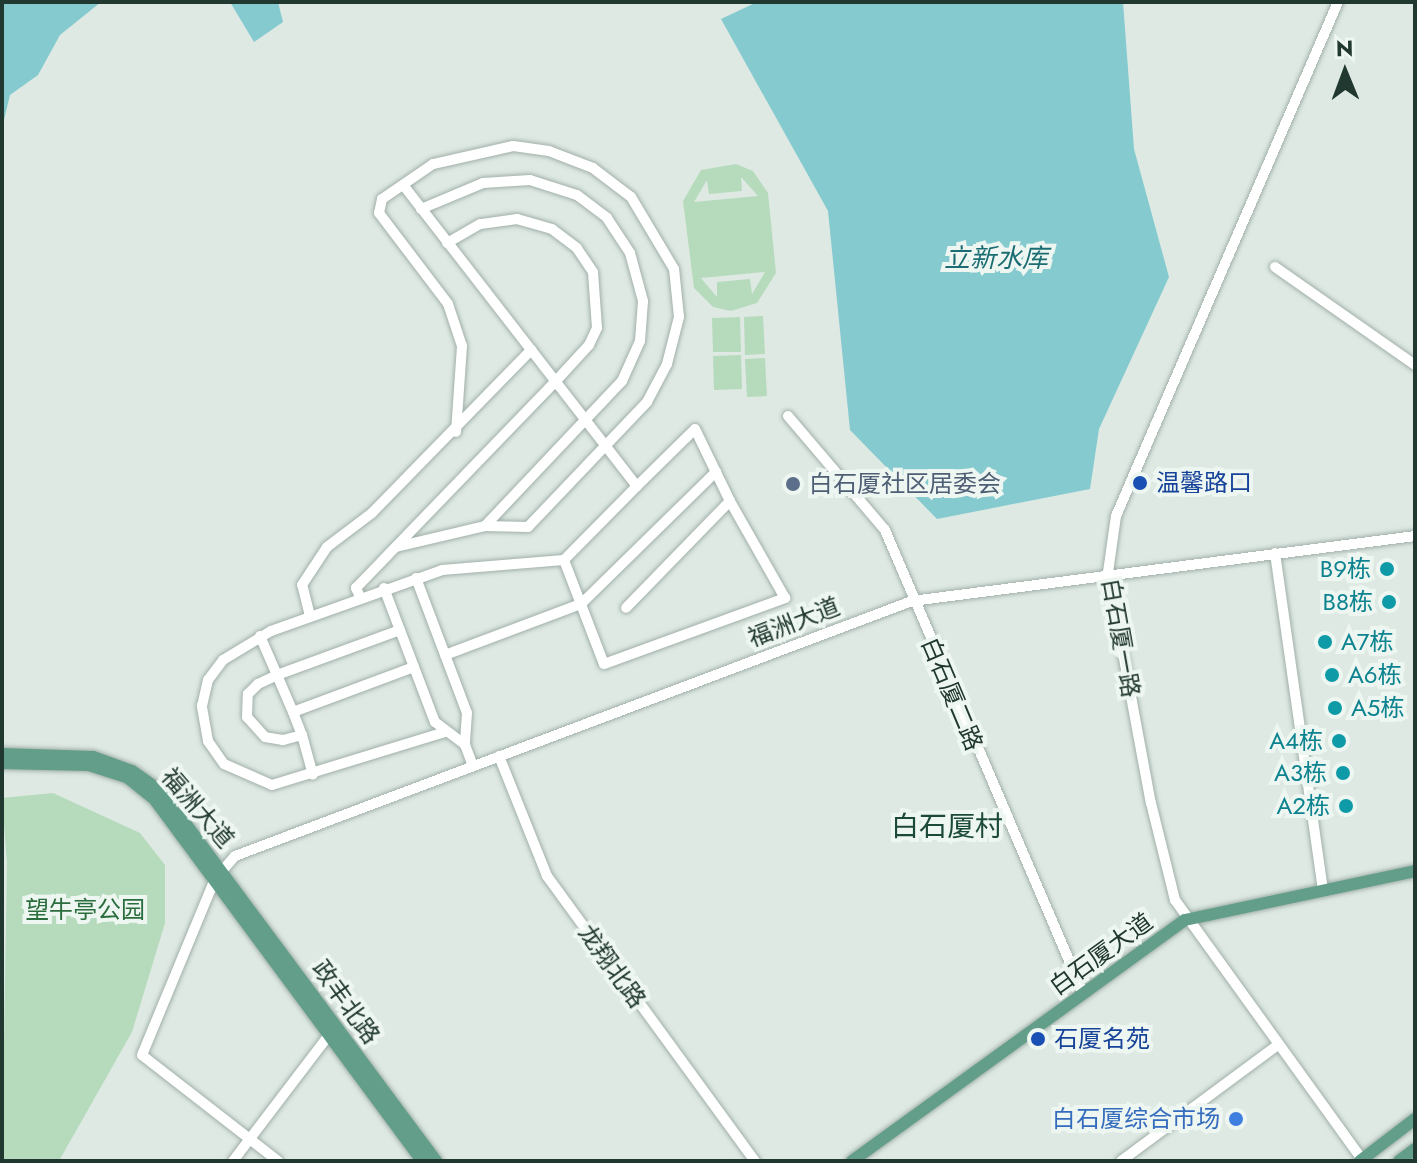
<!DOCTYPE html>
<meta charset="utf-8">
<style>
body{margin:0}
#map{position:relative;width:1417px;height:1163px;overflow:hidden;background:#dee9e3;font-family:Jost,"Noto Sans SC",sans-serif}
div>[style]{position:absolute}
.green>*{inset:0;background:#b6dbbc}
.water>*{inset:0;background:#85cacf}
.roads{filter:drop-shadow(0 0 2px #a1b0a9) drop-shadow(0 0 2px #a1b0a9)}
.minor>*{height:10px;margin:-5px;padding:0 5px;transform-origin:5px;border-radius:5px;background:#fff}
.major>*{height:12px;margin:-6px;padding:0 6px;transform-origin:6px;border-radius:6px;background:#629e89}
.dots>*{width:22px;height:22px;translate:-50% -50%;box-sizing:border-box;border:4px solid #eef6f1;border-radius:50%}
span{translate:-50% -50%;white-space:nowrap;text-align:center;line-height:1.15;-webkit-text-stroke:8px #eef6f1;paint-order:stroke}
.transit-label{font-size:24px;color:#164399}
.left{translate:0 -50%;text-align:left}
.service-label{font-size:24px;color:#4e5e75}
.culture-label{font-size:24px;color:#0d838f}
.right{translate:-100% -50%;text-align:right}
.street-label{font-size:24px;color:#20382f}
.park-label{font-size:24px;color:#2b6e3e}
.shop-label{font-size:24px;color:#366cbe}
.water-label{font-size:26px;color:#1b6d73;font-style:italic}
.quarter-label{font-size:28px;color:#1c4a3a}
.frame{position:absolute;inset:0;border:4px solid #20382f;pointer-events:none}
.north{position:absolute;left:1305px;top:32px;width:80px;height:80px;-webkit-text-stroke:6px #eef6f1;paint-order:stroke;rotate:359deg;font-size:22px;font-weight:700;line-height:32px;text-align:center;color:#20382f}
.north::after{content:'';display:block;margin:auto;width:28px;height:36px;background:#20382f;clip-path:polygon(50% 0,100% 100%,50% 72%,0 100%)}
</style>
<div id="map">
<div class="green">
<div style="clip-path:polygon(evenodd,736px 164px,753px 171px,768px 193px,776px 273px,757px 303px,731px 311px,713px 307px,694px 288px,683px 201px,701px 170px,736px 164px,741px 177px,758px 196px,694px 202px,707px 180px,709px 194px,742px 191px,741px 177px,736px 164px,765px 272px,752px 294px,750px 279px,717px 282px,717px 297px,701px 278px,765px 272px)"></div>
<div style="clip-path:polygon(763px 316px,765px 354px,745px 355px,744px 317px)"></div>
<div style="clip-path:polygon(740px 317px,741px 352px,713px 352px,712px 318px)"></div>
<div style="clip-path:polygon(741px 355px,742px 389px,714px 390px,713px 356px)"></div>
<div style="clip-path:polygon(765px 358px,767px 396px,747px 397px,745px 359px)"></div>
<div style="clip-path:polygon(53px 793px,140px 833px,165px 865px,165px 923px,132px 1032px,59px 1161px,2px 1161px,7px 863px,2px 798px)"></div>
</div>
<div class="water">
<div style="clip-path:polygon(2px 2px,101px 2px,60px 35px,38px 75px,10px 95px,2px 128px)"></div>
<div style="clip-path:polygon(230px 2px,278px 2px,283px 22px,254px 42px)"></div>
<div style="clip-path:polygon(757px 2px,1123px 2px,1134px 149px,1169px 277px,1099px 429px,1090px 489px,937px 519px,850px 430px,828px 211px,721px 19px)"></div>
</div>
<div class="roads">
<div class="minor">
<div style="left:1338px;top:2px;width:560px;rotate:113.36deg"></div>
<div style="left:1116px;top:516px;width:57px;rotate:98.1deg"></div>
<div style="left:1108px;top:572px;width:235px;rotate:79.5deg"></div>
<div style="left:1151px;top:803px;width:100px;rotate:76.1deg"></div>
<div style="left:1175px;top:900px;width:319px;rotate:54.2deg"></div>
<div style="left:404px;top:186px;width:380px;rotate:52.2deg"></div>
<div style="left:637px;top:486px;width:104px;rotate:134.6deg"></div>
<div style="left:564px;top:560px;width:111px;rotate:69deg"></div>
<div style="left:604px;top:664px;width:193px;rotate:-20deg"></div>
<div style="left:785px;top:598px;width:112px;rotate:-119.6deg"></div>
<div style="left:730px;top:501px;width:149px;rotate:134.2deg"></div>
<div style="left:421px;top:209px;width:67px;rotate:-22.8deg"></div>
<div style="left:483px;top:183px;width:47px;rotate:-3.7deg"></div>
<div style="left:530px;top:180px;width:49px;rotate:17.7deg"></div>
<div style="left:577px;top:195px;width:38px;rotate:37deg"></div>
<div style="left:607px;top:218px;width:42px;rotate:56.7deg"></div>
<div style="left:630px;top:253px;width:50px;rotate:74.8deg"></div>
<div style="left:643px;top:301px;width:40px;rotate:94.3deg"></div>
<div style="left:640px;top:341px;width:44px;rotate:114.2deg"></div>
<div style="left:622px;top:381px;width:199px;rotate:133.4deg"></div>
<div style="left:1275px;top:267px;width:171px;rotate:35deg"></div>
<div style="left:788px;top:416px;width:150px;rotate:49.6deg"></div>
<div style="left:885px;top:530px;width:504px;rotate:66.85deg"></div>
<div style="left:637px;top:486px;width:81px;rotate:-44.5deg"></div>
<div style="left:695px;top:429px;width:80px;rotate:64.1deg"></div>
<div style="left:396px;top:547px;width:91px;rotate:-13.3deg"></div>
<div style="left:485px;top:526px;width:43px;rotate:1.3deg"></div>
<div style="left:528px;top:527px;width:173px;rotate:-46.4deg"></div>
<div style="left:647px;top:402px;width:43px;rotate:-62.2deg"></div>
<div style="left:667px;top:364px;width:49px;rotate:-75.7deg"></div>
<div style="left:679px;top:317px;width:48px;rotate:-95.9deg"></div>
<div style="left:674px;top:269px;width:84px;rotate:-120.8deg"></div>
<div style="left:631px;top:197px;width:48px;rotate:-142.7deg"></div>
<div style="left:593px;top:168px;width:47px;rotate:-158.9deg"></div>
<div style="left:549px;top:151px;width:36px;rotate:-172deg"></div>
<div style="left:513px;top:146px;width:82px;rotate:167.3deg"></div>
<div style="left:433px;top:164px;width:62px;rotate:145.5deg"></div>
<div style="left:382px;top:199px;width:14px;rotate:102deg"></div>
<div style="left:379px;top:213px;width:114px;rotate:52.8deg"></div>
<div style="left:448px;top:304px;width:44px;rotate:71.6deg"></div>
<div style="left:462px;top:346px;width:86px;rotate:94deg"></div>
<div style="left:1275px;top:553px;width:340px;rotate:81.9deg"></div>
<div style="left:416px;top:578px;width:144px;rotate:69.3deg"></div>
<div style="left:467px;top:713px;width:32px;rotate:94deg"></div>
<div style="left:384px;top:588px;width:143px;rotate:69.2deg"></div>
<div style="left:435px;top:722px;width:38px;rotate:37deg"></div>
<div style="left:465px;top:745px;width:22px;rotate:69deg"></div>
<div style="left:360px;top:597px;width:10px;rotate:-114deg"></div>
<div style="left:356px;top:588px;width:286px;rotate:-46deg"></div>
<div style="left:555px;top:382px;width:50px;rotate:-47.4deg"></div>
<div style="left:589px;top:345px;width:19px;rotate:-65deg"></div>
<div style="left:597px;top:328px;width:56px;rotate:-94.1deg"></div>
<div style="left:593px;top:272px;width:29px;rotate:-124deg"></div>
<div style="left:577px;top:248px;width:31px;rotate:-143deg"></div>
<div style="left:552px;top:229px;width:36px;rotate:-164deg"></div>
<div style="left:517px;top:219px;width:37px;rotate:172deg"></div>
<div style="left:480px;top:224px;width:38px;rotate:150deg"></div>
<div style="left:310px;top:616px;width:32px;rotate:-104deg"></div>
<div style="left:302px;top:585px;width:45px;rotate:-56.7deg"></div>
<div style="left:327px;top:547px;width:56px;rotate:-37.1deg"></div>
<div style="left:372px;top:513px;width:228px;rotate:-45.7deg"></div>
<div style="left:260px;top:636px;width:43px;rotate:66.4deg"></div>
<div style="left:277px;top:675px;width:40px;rotate:66.6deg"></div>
<div style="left:293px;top:712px;width:25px;rotate:69deg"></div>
<div style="left:302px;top:735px;width:20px;rotate:165deg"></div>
<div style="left:283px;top:740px;width:18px;rotate:-171deg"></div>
<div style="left:265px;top:737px;width:27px;rotate:-132deg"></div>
<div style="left:247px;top:717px;width:23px;rotate:-88deg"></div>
<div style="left:248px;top:694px;width:14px;rotate:-45deg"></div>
<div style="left:258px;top:684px;width:21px;rotate:-25deg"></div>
<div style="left:277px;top:675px;width:131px;rotate:-20.1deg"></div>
<div style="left:445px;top:655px;width:145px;rotate:-20.6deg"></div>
<div style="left:581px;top:604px;width:189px;rotate:-44.4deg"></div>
<div style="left:293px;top:712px;width:129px;rotate:-20.4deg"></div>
<div style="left:445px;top:732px;width:181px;rotate:163deg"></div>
<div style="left:272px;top:785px;width:52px;rotate:-156.4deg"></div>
<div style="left:224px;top:764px;width:28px;rotate:-125deg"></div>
<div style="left:208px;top:741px;width:36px;rotate:-100deg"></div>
<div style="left:202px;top:706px;width:27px;rotate:-77deg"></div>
<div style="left:208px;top:680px;width:25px;rotate:-53deg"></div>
<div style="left:223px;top:660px;width:56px;rotate:-31.1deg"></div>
<div style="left:271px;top:631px;width:182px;rotate:-19.6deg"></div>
<div style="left:442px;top:570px;width:122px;rotate:-4.7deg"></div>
<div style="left:302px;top:735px;width:41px;rotate:74.6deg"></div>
<div style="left:499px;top:756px;width:129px;rotate:68.2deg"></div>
<div style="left:547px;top:876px;width:353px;rotate:53.9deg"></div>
<div style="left:233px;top:1161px;width:158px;rotate:-52.7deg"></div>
<div style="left:278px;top:1161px;width:172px;rotate:-142.1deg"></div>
<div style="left:142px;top:1055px;width:191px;rotate:-67.5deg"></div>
<div style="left:215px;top:879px;width:30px;rotate:-49deg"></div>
<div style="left:235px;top:856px;width:723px;rotate:-20.64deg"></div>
<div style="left:912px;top:601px;width:507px;rotate:-7.36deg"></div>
<div style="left:1121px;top:1161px;width:195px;rotate:-36.5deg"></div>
</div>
<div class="major">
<div style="left:2px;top:754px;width:91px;rotate:1.9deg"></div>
<div style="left:93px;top:757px;width:41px;rotate:19.7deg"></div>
<div style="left:132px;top:771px;width:37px;rotate:35deg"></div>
<div style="left:162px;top:792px;width:460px;rotate:53.4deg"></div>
<div style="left:2px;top:763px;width:87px;rotate:1.3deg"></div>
<div style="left:89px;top:765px;width:40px;rotate:18deg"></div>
<div style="left:127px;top:777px;width:36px;rotate:39deg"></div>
<div style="left:155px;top:800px;width:449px;rotate:53.5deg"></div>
<div style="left:852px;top:1161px;width:411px;rotate:-35.9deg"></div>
<div style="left:1185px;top:920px;width:235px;rotate:-12deg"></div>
<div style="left:1360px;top:1161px;width:69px;rotate:-37.4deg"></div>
<div style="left:1399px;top:1161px;width:20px;rotate:-37deg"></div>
</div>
</div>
<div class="dots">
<div style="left:1140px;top:483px;background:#1a4fb4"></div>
<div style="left:793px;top:484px;background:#5c6f8a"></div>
<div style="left:1387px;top:569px;background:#0f9aa8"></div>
<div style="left:1389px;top:602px;background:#0f9aa8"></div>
<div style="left:1325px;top:642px;background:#0f9aa8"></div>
<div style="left:1332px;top:675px;background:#0f9aa8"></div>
<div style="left:1335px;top:708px;background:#0f9aa8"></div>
<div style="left:1339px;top:741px;background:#0f9aa8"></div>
<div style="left:1343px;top:773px;background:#0f9aa8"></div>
<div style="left:1346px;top:806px;background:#0f9aa8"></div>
<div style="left:1038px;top:1039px;background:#1a4fb4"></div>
<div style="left:1236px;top:1119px;background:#3f7fe0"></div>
</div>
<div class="transit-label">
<span class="left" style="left:1156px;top:483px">温馨路口</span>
<span class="left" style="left:1054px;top:1039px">石厦名苑</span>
</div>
<div class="service-label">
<span class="left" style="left:809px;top:484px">白石厦社区居委会</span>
</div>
<div class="culture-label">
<span class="right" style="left:1371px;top:569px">B9栋</span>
<span class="right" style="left:1373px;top:602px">B8栋</span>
<span class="left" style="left:1341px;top:642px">A7栋</span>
<span class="left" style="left:1348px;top:675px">A6栋</span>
<span class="left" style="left:1351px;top:708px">A5栋</span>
<span class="right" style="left:1323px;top:741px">A4栋</span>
<span class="right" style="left:1327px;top:773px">A3栋</span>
<span class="right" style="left:1330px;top:806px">A2栋</span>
</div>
<div class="street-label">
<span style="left:794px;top:622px;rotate:-21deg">福洲大道</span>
<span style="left:1121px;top:638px;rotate:80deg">白石厦一路</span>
<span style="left:952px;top:694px;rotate:67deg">白石厦二路</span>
<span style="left:198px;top:808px;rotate:49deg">福洲大道</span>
<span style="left:1101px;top:954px;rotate:-36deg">白石厦大道</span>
<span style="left:612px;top:966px;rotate:54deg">龙翔北路</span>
<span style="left:346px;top:1002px;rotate:54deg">政丰北路</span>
</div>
<div class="park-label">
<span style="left:85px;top:910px">望牛亭公园</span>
</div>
<div class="shop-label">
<span class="right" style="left:1220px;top:1119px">白石厦综合市场</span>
</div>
<div class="water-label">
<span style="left:996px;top:259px">立新水库</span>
</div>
<div class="quarter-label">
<span style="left:947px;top:827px">白石厦村</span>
</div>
<div class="frame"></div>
<div class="north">N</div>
</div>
